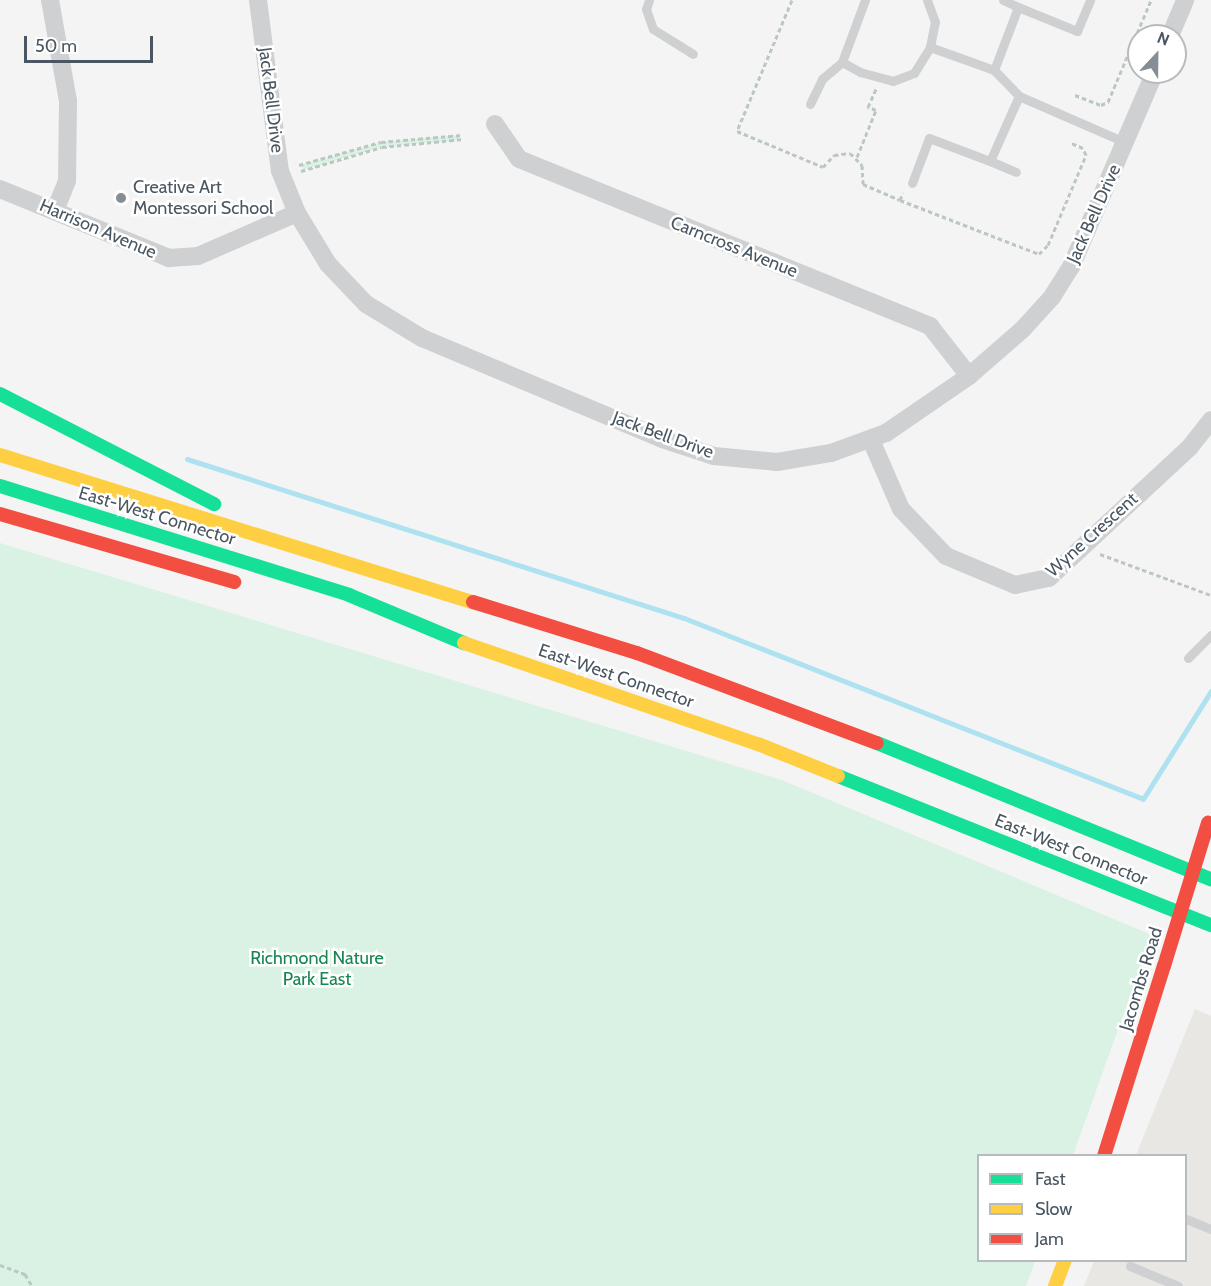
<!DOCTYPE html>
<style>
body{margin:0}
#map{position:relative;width:1211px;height:1286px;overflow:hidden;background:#f4f4f4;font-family:Cabin,sans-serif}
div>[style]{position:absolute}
.commercial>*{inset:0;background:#e8e7e3}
.green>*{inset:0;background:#d9f2e3}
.stream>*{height:5px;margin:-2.5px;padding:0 2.5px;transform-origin:2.5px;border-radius:2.5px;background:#aee2f0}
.path>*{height:3px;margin-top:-1.5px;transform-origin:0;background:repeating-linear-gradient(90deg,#bcc7c4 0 4.5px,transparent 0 7.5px)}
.lane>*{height:9px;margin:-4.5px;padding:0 4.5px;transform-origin:4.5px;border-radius:4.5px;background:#ced0d2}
.street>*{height:18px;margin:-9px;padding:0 9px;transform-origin:9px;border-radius:9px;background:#ced0d2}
.fast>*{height:14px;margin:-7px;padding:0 7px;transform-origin:7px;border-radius:7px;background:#16e098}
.slow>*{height:14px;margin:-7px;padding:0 7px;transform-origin:7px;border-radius:7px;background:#ffcf43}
.jam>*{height:14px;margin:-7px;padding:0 7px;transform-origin:7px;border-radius:7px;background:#f24e42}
.jam-bridge>*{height:14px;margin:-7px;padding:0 7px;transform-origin:7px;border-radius:7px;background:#f24e42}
.dots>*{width:16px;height:16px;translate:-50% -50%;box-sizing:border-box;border:3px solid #fff;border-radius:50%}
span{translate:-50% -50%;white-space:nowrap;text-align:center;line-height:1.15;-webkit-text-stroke:5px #fff;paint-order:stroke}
.street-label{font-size:18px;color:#4a5661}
.poi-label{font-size:18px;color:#4a5661}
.left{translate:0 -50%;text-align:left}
.park-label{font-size:18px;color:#17864f}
.legend{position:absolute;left:977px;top:1154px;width:210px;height:108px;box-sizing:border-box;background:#fff;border:2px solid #b7bbc0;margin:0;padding:8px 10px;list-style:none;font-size:18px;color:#4a5661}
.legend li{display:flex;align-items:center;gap:12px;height:30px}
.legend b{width:30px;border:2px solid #b7bbc0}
.north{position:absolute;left:1127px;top:24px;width:60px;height:60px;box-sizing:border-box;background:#fff;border:2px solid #b7bbc0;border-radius:50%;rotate:22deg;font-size:16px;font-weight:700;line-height:24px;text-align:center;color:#4a5661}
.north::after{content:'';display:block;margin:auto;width:21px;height:27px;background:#868d94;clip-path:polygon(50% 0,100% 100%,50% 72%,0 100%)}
.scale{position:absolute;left:24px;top:36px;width:129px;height:27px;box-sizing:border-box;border:3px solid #4a5661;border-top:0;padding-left:8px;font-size:18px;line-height:21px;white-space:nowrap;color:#4a5661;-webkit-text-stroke:4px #fff;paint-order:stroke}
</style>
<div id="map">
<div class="commercial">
<div style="clip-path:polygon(1195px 1009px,1211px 1016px,1211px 1286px,1084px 1286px,1094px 1261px,1186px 1260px,1186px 1156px,1136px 1155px)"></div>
</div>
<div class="green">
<div style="clip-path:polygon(458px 135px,460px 140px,382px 147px,303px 170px,301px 165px,381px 142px)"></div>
<div style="clip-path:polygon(0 543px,782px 780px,1152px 935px,1073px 1155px,978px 1156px,978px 1260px,1035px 1261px,1026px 1286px,0 1286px)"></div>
</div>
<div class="stream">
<div style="left:187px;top:459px;width:522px;rotate:17.74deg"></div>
<div style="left:684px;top:618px;width:493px;rotate:21.5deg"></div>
<div style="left:1143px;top:799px;width:128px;rotate:-57.8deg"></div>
</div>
<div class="path">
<div style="left:792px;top:0;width:142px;rotate:112.8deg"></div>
<div style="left:737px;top:131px;width:93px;rotate:22.7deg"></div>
<div style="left:823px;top:167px;width:16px;rotate:-47deg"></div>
<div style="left:834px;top:155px;width:16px;rotate:-7deg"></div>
<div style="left:850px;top:153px;width:17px;rotate:45deg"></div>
<div style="left:862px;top:165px;width:19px;rotate:87deg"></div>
<div style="left:863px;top:184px;width:40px;rotate:23.4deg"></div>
<div style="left:900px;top:200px;width:8px;rotate:-67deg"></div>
<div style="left:1075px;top:95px;width:28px;rotate:21deg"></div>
<div style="left:1101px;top:105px;width:8px;rotate:-23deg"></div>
<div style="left:1108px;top:102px;width:111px;rotate:-67.1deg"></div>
<div style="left:857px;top:157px;width:51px;rotate:-68deg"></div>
<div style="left:876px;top:110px;width:9px;rotate:-159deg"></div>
<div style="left:868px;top:107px;width:20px;rotate:-66deg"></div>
<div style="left:299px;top:165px;width:85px;rotate:-15.7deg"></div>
<div style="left:381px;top:142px;width:81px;rotate:-4.9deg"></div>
<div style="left:301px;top:171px;width:84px;rotate:-16.5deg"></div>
<div style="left:382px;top:147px;width:82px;rotate:-5.6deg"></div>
<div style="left:900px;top:200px;width:149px;rotate:21.2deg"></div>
<div style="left:1039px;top:254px;width:13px;rotate:-45deg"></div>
<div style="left:1048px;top:245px;width:98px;rotate:-67.1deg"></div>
<div style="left:1086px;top:155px;width:8px;rotate:-113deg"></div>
<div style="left:1083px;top:148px;width:15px;rotate:-157deg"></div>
<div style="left:1100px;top:554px;width:118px;rotate:20.3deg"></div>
<div style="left:0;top:1265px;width:27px;rotate:20deg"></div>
<div style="left:25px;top:1274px;width:14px;rotate:60deg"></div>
</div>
<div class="lane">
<div style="left:649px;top:0;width:9px;rotate:108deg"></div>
<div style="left:646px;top:9px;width:21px;rotate:71deg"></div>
<div style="left:653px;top:29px;width:47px;rotate:32deg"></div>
<div style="left:865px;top:0;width:66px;rotate:110.4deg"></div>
<div style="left:842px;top:62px;width:21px;rotate:29deg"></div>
<div style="left:860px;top:72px;width:34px;rotate:15deg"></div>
<div style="left:893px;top:81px;width:22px;rotate:-21deg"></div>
<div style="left:914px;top:73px;width:31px;rotate:-58deg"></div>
<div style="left:930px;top:47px;width:25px;rotate:-79deg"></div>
<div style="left:935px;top:22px;width:23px;rotate:-110deg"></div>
<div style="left:1003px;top:0;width:17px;rotate:25deg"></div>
<div style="left:930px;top:47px;width:68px;rotate:19.8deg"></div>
<div style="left:994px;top:70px;width:36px;rotate:46deg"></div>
<div style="left:1019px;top:96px;width:116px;rotate:23.5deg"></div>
<div style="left:994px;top:70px;width:67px;rotate:-69.1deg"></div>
<div style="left:1018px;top:7px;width:64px;rotate:22.1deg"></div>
<div style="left:1077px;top:31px;width:34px;rotate:-67deg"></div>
<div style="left:810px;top:104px;width:28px;rotate:-64deg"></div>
<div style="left:822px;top:79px;width:26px;rotate:-40deg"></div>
<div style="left:990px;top:161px;width:28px;rotate:23deg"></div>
<div style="left:912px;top:183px;width:48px;rotate:-69.3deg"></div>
<div style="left:929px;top:138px;width:65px;rotate:20.7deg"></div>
<div style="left:990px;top:161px;width:71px;rotate:-66deg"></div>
<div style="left:1188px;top:658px;width:33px;rotate:-45deg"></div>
<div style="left:1186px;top:1219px;width:27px;rotate:22deg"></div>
<div style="left:1130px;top:1266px;width:52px;rotate:22.6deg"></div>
</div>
<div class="street">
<div style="left:50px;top:0;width:103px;rotate:79.9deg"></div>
<div style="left:68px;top:101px;width:80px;rotate:90.7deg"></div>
<div style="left:67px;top:181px;width:32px;rotate:112deg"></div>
<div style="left:258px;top:0;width:172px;rotate:82.7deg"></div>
<div style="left:280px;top:171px;width:45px;rotate:68deg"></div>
<div style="left:297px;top:213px;width:60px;rotate:58.7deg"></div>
<div style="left:328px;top:264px;width:55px;rotate:46.5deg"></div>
<div style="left:366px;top:304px;width:66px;rotate:31.3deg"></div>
<div style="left:422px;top:338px;width:260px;rotate:22.8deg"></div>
<div style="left:662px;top:439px;width:55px;rotate:18.1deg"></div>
<div style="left:714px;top:456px;width:63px;rotate:5.4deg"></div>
<div style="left:777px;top:462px;width:55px;rotate:-9.5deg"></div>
<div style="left:831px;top:453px;width:59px;rotate:-20deg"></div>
<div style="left:886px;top:433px;width:101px;rotate:-34.5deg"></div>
<div style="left:969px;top:376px;width:70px;rotate:-41deg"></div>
<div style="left:1022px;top:330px;width:45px;rotate:-47.7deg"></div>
<div style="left:1052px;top:297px;width:36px;rotate:-58deg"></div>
<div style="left:1071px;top:267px;width:212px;rotate:-66.7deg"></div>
<div style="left:1170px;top:36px;width:39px;rotate:-67deg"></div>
<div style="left:495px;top:124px;width:42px;rotate:55.6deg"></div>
<div style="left:519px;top:159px;width:444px;rotate:22.1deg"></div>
<div style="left:930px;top:326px;width:63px;rotate:52deg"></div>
<div style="left:0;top:189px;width:183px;rotate:22.2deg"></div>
<div style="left:169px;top:258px;width:29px;rotate:-4deg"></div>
<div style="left:198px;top:256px;width:108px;rotate:-23.5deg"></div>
<div style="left:871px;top:440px;width:75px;rotate:66.5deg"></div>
<div style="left:901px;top:509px;width:65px;rotate:46.2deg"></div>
<div style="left:946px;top:556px;width:75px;rotate:22.8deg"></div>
<div style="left:1015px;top:585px;width:35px;rotate:-12deg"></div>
<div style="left:1049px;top:578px;width:192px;rotate:-42.9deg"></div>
<div style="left:1190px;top:447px;width:34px;rotate:-52deg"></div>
</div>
<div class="fast">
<div style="left:0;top:394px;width:241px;rotate:27.2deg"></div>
<div style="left:0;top:486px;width:366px;rotate:17.3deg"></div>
<div style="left:349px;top:595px;width:125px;rotate:22.7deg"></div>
<div style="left:877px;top:743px;width:361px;rotate:22.2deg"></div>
<div style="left:838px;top:776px;width:402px;rotate:21.8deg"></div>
</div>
<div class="slow">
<div style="left:0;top:455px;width:495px;rotate:17.3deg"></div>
<div style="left:464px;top:643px;width:311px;rotate:19deg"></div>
<div style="left:758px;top:744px;width:86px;rotate:21.8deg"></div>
<div style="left:1055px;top:1286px;width:28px;rotate:-69deg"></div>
</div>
<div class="jam">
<div style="left:0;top:514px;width:244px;rotate:16.2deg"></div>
<div style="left:473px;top:602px;width:172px;rotate:17.3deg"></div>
<div style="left:637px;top:653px;width:256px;rotate:20.6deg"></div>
<div style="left:1104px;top:1156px;width:199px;rotate:-72.5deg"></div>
</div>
<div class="jam-bridge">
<div style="left:1164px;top:966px;width:150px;rotate:-72.9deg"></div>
</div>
<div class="dots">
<div style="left:121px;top:198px;background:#868d94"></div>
</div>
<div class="street-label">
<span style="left:271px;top:100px;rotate:83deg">Jack Bell Drive</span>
<span style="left:1094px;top:214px;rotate:-66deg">Jack Bell Drive</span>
<span style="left:98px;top:229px;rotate:23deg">Harrison Avenue</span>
<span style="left:734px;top:247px;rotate:22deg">Carncross Avenue</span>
<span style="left:663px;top:435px;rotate:20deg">Jack Bell Drive</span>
<span style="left:157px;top:516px;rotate:17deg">East-West Connector</span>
<span style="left:1092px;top:535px;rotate:-42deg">Wyne Crescent</span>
<span style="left:616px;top:676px;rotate:19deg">East-West Connector</span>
<span style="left:1071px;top:850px;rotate:22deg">East-West Connector</span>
<span style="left:1141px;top:979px;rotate:-73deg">Jacombs Road</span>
</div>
<div class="poi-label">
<span class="left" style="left:133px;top:198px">Creative Art<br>Montessori School</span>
</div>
<div class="park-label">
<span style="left:317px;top:969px">Richmond Nature<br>Park East</span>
</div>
<ul class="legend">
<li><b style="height:8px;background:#16e098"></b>Fast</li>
<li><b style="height:8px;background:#ffcf43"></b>Slow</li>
<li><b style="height:8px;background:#f24e42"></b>Jam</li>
</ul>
<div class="north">N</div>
<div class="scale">50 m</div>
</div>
